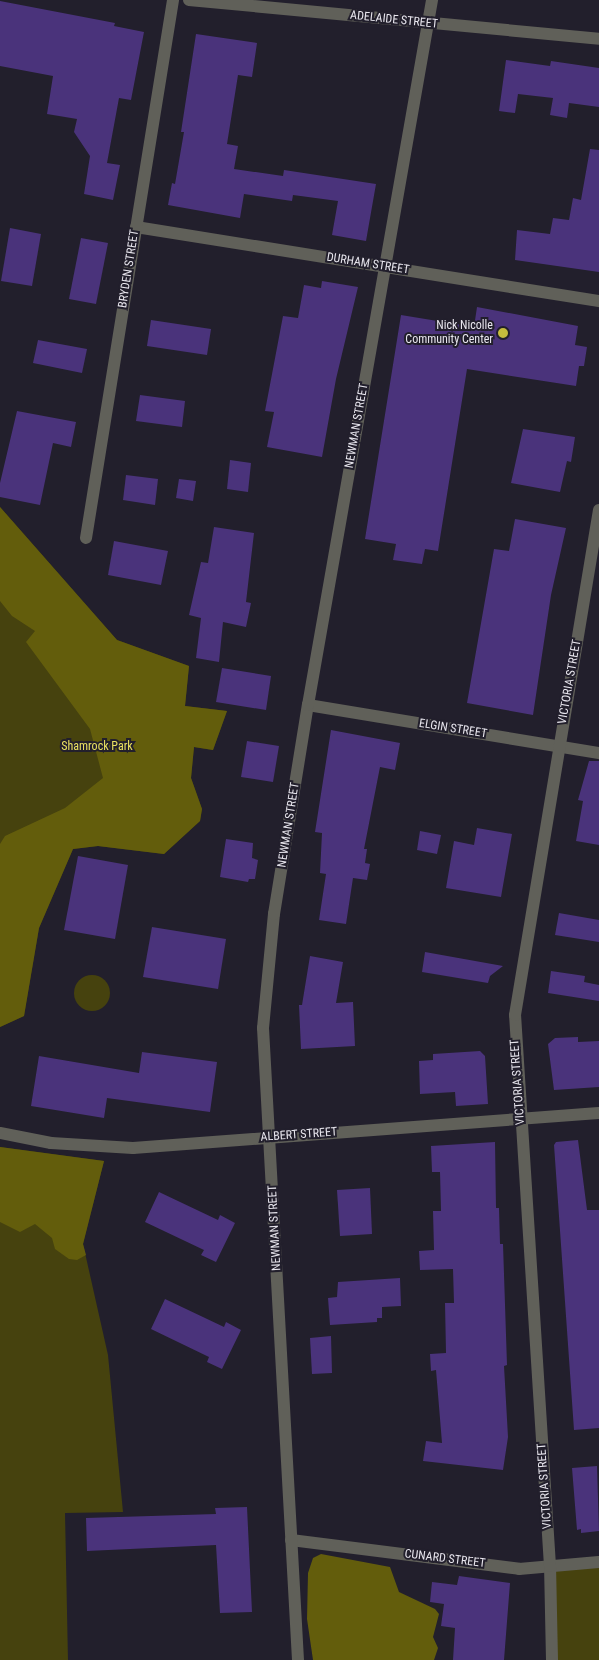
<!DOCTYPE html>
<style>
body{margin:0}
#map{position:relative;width:599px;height:1660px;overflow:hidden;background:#221f2c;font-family:"Roboto Condensed",sans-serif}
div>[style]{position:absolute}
.green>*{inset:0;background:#46420e}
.round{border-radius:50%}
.forest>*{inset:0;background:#635d0c}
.building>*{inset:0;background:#4a337b}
.minor>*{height:12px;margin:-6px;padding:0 6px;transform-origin:6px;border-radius:6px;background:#606059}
.dots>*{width:14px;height:14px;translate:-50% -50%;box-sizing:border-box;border:2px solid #221f2c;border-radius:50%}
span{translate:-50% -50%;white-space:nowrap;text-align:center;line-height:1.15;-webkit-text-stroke:4px #221f2c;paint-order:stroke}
.street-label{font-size:12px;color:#e8e6ee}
.poi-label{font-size:12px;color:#e8e6ee}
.right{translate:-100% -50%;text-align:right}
.park-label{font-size:12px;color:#e9e060}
</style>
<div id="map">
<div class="green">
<div style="clip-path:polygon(0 507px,117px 640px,189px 666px,185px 706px,227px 711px,213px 750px,194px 747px,191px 778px,202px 809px,200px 821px,164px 854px,98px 846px,73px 849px,39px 928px,24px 1016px,0 1027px)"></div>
<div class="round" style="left:74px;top:975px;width:36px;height:36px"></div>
<div style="clip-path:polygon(0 1147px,104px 1161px,83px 1244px,108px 1355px,123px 1512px,65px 1513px,68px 1660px,0 1660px)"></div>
<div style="clip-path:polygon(599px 1562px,599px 1660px,552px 1660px,550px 1566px)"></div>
</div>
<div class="forest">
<div style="clip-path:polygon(0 507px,117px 640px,189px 666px,185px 706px,227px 711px,213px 750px,194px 747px,191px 778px,202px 809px,200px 821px,164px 854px,98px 846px,73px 849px,39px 928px,24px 1016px,0 1027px,0 844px,5px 836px,65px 808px,103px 778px,90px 729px,26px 642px,35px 631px,12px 616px,0 601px)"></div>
<div style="clip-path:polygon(0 1147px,104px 1161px,83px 1244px,86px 1255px,77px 1260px,69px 1259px,55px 1249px,52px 1238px,35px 1224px,20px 1232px,0 1222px)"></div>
<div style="clip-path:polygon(321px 1554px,390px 1567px,399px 1592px,435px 1609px,439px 1614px,433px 1637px,438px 1648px,434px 1660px,313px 1660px,307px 1619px,308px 1573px,313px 1558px)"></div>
</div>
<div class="building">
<div style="clip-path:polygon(0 1px,115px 23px,114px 26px,144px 32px,131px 100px,119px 98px,107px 163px,120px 165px,113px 200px,84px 194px,90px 156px,74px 132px,77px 119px,47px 114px,53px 76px,0 66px)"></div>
<div style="clip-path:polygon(196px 34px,257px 43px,252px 77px,238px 75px,227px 144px,238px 146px,234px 169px,283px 176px,284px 170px,376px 184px,366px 241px,332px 235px,338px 201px,293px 195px,292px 201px,244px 194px,240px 218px,168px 205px,172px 183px,175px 184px,184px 132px,181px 132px)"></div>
<div style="clip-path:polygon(506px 60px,550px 66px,551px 61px,599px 68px,599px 107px,569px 103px,567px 118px,550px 115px,553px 98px,518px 94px,515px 113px,499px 111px)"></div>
<div style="clip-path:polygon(590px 149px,599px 150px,599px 272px,515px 260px,517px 230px,550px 234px,553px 218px,569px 220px,573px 198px,581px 200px)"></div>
<div style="clip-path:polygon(10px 228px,41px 234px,32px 286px,1px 281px)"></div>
<div style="clip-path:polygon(81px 238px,108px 243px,96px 304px,69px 299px)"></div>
<div style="clip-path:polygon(322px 281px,358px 287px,336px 379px,322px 457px,267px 447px,274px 412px,265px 411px,283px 316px,298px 318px,304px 285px,321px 288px)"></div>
<div style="clip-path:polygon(477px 307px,578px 326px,575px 345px,587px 347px,584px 366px,579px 366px,576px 386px,467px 369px,438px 551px,425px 549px,422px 564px,393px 560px,396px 544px,365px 539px,401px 315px,474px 327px)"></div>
<div style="clip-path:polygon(151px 320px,211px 329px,207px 355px,147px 346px)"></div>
<div style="clip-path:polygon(38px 340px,87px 349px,82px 373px,33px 363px)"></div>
<div style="clip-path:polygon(140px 395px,185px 401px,182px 427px,136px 421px)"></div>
<div style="clip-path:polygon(17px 411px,76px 422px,71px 447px,53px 443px,40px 505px,0 497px,0 483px)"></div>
<div style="clip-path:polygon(523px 429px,575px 437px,571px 462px,567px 461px,560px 492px,511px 483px)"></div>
<div style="clip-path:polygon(230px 460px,251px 463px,248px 492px,227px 489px)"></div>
<div style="clip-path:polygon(126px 475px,158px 479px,155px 505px,123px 500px)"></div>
<div style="clip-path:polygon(179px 479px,196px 481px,193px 501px,176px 498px)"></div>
<div style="clip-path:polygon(515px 519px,566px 528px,551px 595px,533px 715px,467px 703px,494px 549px,509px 551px)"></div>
<div style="clip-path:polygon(214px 527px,254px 533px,246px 602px,251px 603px,246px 627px,223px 622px,219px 662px,196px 658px,201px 618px,189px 615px,201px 562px,208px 563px)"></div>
<div style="clip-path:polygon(114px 541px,168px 551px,161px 585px,108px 575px)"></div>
<div style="clip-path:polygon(222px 668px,271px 676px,266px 710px,216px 702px)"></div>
<div style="clip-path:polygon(331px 730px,400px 743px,395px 770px,380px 767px,364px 849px,367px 849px,365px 863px,370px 864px,367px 880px,353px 878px,346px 924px,319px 920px,326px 874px,320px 873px,322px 833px,315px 832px)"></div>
<div style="clip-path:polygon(247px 741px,279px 746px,273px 782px,241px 777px)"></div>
<div style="clip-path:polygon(589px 761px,599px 761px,599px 845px,576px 841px,583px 801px,578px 800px)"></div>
<div style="clip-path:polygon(477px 828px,512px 834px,501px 897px,446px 888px,454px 841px,474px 845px)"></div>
<div style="clip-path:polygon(420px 831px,441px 835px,437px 854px,417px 850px)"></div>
<div style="clip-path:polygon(226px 839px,253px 843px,252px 858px,258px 860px,255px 879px,249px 879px,248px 882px,220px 877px)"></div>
<div style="clip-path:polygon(78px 856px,128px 865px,115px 939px,64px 930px)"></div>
<div style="clip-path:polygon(559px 913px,599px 920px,599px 942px,555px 935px)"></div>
<div style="clip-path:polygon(152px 927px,226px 939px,218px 989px,143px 977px)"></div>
<div style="clip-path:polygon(425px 952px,503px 966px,490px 976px,488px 983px,422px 972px)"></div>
<div style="clip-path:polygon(310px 956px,343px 962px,336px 1003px,353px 1002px,355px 1046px,301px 1049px,299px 1005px,302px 1005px)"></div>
<div style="clip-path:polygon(551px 971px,585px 976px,584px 982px,599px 985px,599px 1001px,548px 993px)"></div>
<div style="clip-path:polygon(578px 1037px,578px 1042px,599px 1041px,599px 1087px,554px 1090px,548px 1044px,555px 1038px)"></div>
<div style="clip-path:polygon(480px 1051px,485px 1056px,488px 1104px,456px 1106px,455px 1092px,420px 1094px,419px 1061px,433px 1060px,433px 1054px)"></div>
<div style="clip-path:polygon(142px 1052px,217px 1062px,210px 1112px,107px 1098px,104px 1118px,31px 1106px,39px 1056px,139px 1073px)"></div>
<div style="clip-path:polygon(578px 1140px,587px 1210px,599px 1210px,599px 1428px,574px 1430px,554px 1145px,556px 1142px)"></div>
<div style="clip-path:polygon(495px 1142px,496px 1208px,499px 1208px,500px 1244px,503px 1244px,507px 1365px,504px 1366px,508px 1437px,503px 1470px,423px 1461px,426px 1441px,442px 1443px,436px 1370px,431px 1371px,430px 1354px,446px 1353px,445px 1303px,454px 1303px,453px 1269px,420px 1270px,419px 1251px,434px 1250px,433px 1211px,441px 1211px,440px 1172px,432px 1172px,431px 1146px)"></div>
<div style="clip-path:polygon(370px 1188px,372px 1234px,340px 1236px,337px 1190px)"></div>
<div style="clip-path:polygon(159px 1192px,218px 1220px,220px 1215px,235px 1223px,216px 1262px,201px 1255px,204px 1250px,145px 1222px)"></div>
<div style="clip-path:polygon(400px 1278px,401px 1306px,382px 1307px,382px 1318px,377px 1318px,377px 1322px,330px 1325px,328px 1298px,337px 1297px,338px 1282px)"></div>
<div style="clip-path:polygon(165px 1299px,224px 1327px,226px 1322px,241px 1330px,222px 1369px,207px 1362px,209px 1357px,151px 1329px)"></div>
<div style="clip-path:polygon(331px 1336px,332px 1373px,312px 1374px,310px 1338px)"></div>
<div style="clip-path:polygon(597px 1466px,599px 1531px,581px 1533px,581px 1529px,577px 1530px,572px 1468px)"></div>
<div style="clip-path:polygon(247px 1507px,252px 1612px,220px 1613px,216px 1545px,87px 1551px,86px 1518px,216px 1514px,215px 1508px)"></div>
<div style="clip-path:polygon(459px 1576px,510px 1583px,504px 1660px,453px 1660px,455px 1628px,441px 1626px,444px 1604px,430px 1602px,432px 1582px,457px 1585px)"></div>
</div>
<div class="minor">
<div style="left:189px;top:0;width:412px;rotate:5.4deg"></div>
<div style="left:136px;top:227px;width:469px;rotate:9.1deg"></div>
<div style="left:86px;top:538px;width:545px;rotate:-80.81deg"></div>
<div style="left:308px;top:705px;width:295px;rotate:9.4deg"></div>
<div style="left:0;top:1133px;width:52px;rotate:11.1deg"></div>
<div style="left:51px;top:1143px;width:82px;rotate:3.5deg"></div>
<div style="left:133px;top:1148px;width:467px;rotate:-4.3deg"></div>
<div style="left:291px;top:1540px;width:230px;rotate:7.2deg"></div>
<div style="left:519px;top:1569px;width:80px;rotate:-5deg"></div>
<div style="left:298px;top:1660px;width:633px;rotate:-93.17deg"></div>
<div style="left:263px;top:1028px;width:115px;rotate:-84.5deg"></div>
<div style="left:274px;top:914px;width:212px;rotate:-80.8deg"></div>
<div style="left:308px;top:705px;width:716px;rotate:-80.02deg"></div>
<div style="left:552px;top:1660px;width:94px;rotate:-91.2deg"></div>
<div style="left:550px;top:1566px;width:552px;rotate:-93.63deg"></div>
<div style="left:515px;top:1015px;width:512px;rotate:-80.56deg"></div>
</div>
<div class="dots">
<div style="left:503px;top:333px;background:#c5bc3d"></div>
</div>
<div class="street-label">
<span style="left:394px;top:20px;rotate:6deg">ADELAIDE STREET</span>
<span style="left:368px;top:264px;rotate:9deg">DURHAM STREET</span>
<span style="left:129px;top:269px;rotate:-81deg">BRYDEN STREET</span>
<span style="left:357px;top:426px;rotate:-80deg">NEWMAN STREET</span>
<span style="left:570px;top:682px;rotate:-80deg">VICTORIA STREET</span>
<span style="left:453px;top:729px;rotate:9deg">ELGIN STREET</span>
<span style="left:289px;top:825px;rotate:-81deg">NEWMAN STREET</span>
<span style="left:518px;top:1082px;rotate:-94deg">VICTORIA STREET</span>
<span style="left:299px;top:1135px;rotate:-4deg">ALBERT STREET</span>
<span style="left:275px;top:1228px;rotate:-93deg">NEWMAN STREET</span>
<span style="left:545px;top:1486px;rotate:-94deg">VICTORIA STREET</span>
<span style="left:445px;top:1559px;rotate:7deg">CUNARD STREET</span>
</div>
<div class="poi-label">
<span class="right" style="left:493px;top:333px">Nick Nicolle<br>Community Center</span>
</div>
<div class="park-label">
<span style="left:97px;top:747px">Shamrock Park</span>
</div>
</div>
